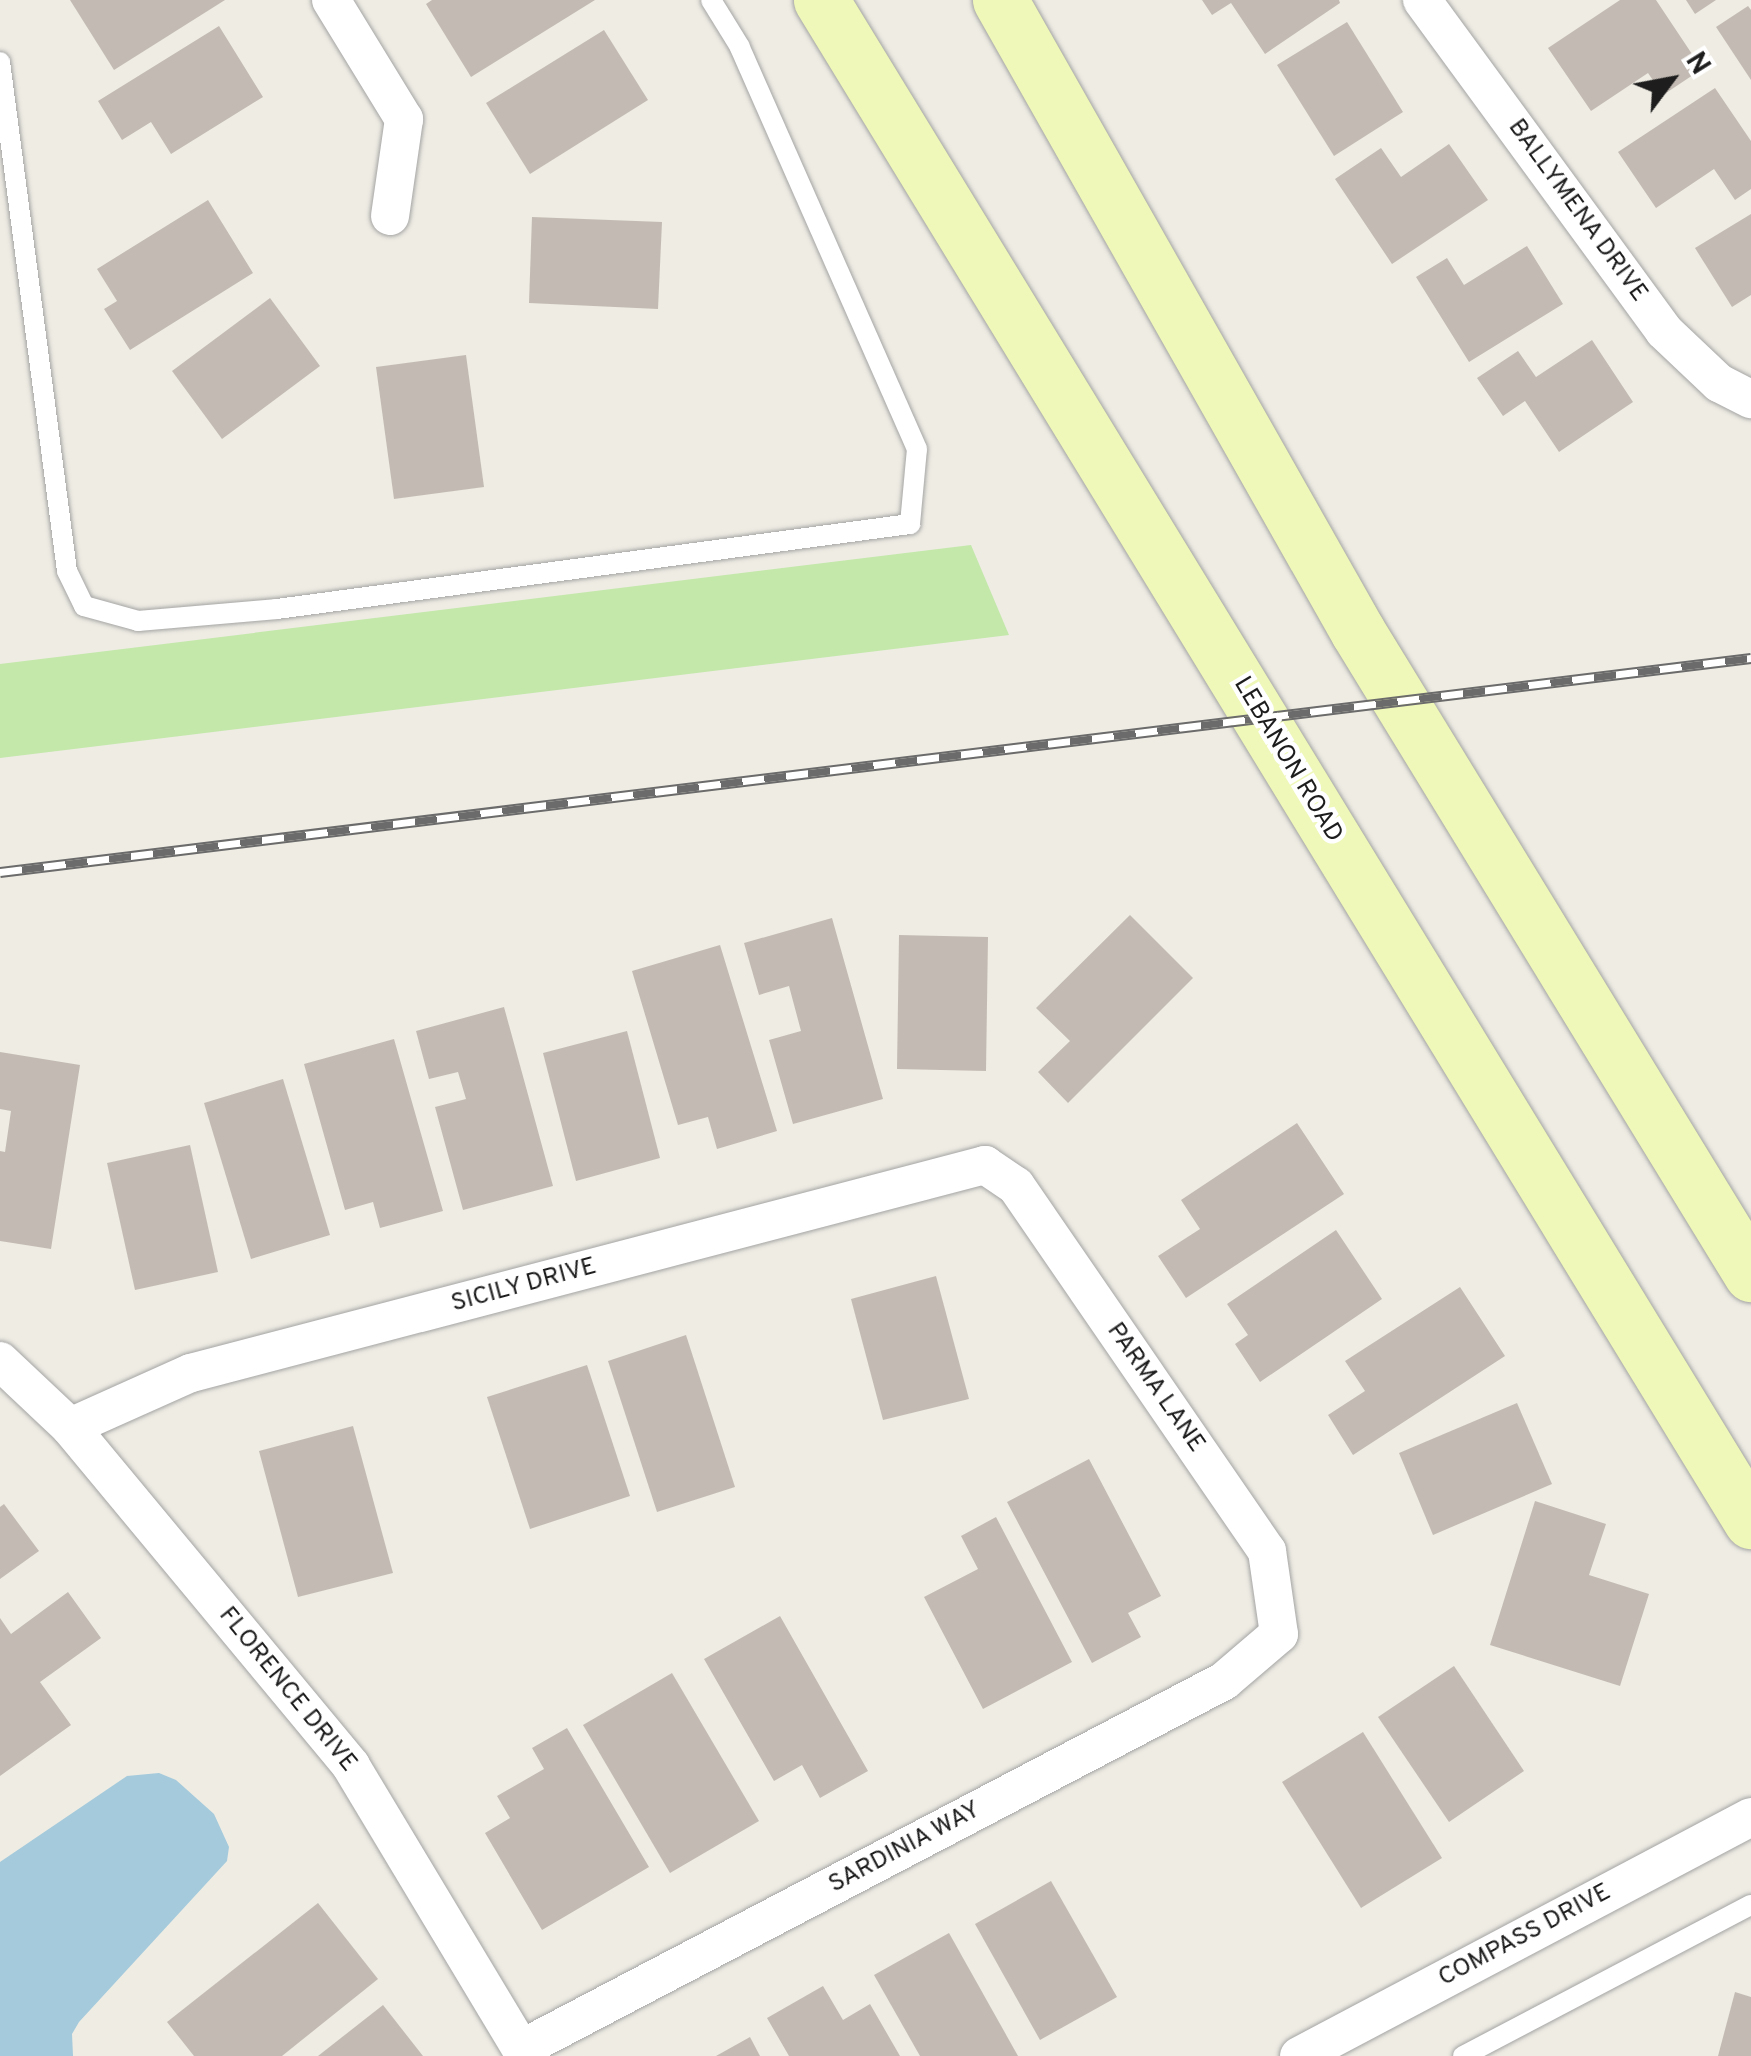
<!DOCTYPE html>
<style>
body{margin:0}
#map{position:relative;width:1751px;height:2056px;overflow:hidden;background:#eeece3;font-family:Overpass,sans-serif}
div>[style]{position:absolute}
.grass>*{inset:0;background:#c3e8aa}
.water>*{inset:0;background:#a4cadc}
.building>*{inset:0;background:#c3bbb3}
.roads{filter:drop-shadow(0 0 2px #a4a4a4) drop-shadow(0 0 2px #a4a4a4)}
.lane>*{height:20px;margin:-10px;padding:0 10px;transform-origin:10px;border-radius:10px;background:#fff}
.street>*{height:38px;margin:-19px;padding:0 19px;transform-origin:19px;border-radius:19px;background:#fff}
.secondary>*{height:55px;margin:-27.5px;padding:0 27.5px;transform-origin:27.5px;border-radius:27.5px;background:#eff8b8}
.rail>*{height:11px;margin-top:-5.5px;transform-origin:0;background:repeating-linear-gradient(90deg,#fff 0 22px,#6b6b6b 0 44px);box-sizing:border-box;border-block:2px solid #6b6b6b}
span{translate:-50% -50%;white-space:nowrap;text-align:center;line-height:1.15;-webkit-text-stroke:9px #fff;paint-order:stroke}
.street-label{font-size:25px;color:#1d1d1d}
.north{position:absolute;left:1621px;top:30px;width:100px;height:100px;-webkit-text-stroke:8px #fff;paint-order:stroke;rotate:58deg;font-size:28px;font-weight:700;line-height:40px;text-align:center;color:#1d1d1d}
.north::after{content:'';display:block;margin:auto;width:35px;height:45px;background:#1d1d1d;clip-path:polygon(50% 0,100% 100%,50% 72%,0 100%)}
</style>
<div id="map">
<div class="grass">
<div style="clip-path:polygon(971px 545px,1009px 635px,0 758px,0 664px)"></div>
</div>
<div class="water">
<div style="clip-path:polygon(159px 1773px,176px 1780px,214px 1814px,229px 1847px,227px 1861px,79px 2022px,72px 2034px,73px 2056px,0 2056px,0 1862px,127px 1776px)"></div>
</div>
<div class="building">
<div style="clip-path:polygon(70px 0,225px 0,114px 70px)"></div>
<div style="clip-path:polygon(432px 0,595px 0,471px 77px,426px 4px)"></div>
<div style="clip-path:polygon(1202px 0,1339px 0,1340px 3px,1265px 54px,1231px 3px,1212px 15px)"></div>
<div style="clip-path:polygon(1620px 0,1656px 0,1702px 69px,1663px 95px,1648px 73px,1591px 111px,1548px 48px)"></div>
<div style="clip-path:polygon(1686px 0,1716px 0,1695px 14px)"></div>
<div style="clip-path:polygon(1748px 6px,1751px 10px,1751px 80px,1716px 27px)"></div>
<div style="clip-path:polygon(1347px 22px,1403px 112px,1334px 156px,1277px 65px)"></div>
<div style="clip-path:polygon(219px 26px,263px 97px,171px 154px,151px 122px,122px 140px,98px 101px)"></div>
<div style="clip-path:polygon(604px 30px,648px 100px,530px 174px,486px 103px)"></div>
<div style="clip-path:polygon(1715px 88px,1751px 141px,1751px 189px,1735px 200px,1714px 169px,1656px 208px,1618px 152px)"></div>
<div style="clip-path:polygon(1449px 144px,1488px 200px,1392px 264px,1335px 179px,1381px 148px,1401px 177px)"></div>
<div style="clip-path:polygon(208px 200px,253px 273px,130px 350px,104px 309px,117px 301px,97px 269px)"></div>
<div style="clip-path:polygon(1751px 214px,1751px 295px,1732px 307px,1695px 248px)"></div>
<div style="clip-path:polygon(532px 217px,662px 222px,658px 309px,529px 303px)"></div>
<div style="clip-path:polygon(1527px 246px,1563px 304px,1469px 362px,1416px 277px,1447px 258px,1464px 285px)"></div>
<div style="clip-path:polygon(270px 298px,320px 366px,222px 439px,172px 371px)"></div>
<div style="clip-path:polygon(1592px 340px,1633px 402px,1559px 452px,1525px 401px,1503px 416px,1477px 378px,1518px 351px,1536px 377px)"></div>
<div style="clip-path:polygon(466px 355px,484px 487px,394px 499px,376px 367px)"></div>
<div style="clip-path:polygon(1130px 915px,1193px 978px,1068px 1103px,1038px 1072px,1070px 1041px,1036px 1008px)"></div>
<div style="clip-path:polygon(832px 918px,883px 1099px,793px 1124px,769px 1040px,801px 1031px,789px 986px,759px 995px,744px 943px)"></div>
<div style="clip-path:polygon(899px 935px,988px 937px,986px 1071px,897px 1069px)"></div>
<div style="clip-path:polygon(720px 945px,777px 1131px,717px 1149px,708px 1117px,678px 1125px,632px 971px)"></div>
<div style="clip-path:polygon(504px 1007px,553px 1186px,463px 1210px,435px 1107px,466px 1099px,458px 1072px,429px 1079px,416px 1031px)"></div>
<div style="clip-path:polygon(627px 1031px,660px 1158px,576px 1181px,543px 1053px)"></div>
<div style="clip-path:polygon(394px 1039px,443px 1211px,380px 1228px,373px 1202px,345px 1210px,304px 1064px)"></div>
<div style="clip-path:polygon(0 1052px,80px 1065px,51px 1249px,0 1241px,0 1151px,5px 1152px,11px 1111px,0 1109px)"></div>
<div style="clip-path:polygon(283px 1079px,330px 1235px,251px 1259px,204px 1103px)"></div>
<div style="clip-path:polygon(1297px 1123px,1344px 1194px,1186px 1298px,1158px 1256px,1200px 1229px,1181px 1200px)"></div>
<div style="clip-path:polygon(190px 1145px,218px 1272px,135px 1290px,107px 1163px)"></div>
<div style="clip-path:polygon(1336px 1230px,1382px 1299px,1260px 1382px,1235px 1344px,1248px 1335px,1227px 1304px)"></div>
<div style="clip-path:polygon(936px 1276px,969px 1399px,883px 1420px,851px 1299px)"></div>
<div style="clip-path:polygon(1460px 1287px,1505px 1356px,1353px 1455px,1328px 1415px,1365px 1391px,1345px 1361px)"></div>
<div style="clip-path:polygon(686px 1335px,735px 1487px,657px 1512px,608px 1361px)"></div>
<div style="clip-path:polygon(587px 1365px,630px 1496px,530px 1529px,487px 1397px)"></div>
<div style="clip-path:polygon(1517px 1403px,1552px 1484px,1433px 1535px,1399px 1453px)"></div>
<div style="clip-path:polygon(353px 1426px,393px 1573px,298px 1597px,259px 1451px)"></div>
<div style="clip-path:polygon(1089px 1459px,1161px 1596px,1128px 1613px,1141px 1637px,1092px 1663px,1007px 1502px)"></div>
<div style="clip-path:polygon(1535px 1501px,1606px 1524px,1589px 1575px,1649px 1594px,1620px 1686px,1490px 1645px)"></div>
<div style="clip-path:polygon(4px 1504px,39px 1551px,0 1579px,0 1507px)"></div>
<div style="clip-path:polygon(996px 1517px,1072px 1662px,983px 1709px,924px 1597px,978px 1569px,961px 1536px)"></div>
<div style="clip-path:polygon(68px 1592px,101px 1638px,40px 1682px,71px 1725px,0 1776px,0 1618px,11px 1634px)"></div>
<div style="clip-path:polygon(780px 1616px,868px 1771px,820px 1798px,802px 1765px,774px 1781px,704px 1659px)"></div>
<div style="clip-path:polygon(1454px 1666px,1524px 1771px,1449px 1822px,1378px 1717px)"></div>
<div style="clip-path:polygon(672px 1673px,759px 1821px,670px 1873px,583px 1725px)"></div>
<div style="clip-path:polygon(567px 1728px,649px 1867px,542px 1930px,485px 1833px,510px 1818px,497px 1796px,544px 1769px,532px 1748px)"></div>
<div style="clip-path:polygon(1363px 1732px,1442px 1858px,1361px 1908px,1282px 1782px)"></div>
<div style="clip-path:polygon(1051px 1881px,1117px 1997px,1040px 2040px,975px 1924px)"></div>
<div style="clip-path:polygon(318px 1903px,378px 1979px,282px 2056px,194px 2056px,167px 2022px)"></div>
<div style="clip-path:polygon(949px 1933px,1018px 2056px,920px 2056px,874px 1975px)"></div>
<div style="clip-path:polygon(823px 1986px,843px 2020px,870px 2004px,900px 2056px,789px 2056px,767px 2018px)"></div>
<div style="clip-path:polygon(1735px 1992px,1751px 1997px,1751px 2056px,1718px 2056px)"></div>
<div style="clip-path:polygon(383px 2005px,423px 2056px,318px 2056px)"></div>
<div style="clip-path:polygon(750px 2037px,760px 2056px,716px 2056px)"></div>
</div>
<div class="roads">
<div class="lane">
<div style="left:0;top:62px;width:513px;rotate:82.5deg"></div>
<div style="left:67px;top:571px;width:39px;rotate:64deg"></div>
<div style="left:84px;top:606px;width:56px;rotate:15.5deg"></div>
<div style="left:138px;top:621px;width:140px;rotate:-4.9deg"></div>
<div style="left:277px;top:609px;width:639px;rotate:-7.65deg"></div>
<div style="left:910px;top:524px;width:75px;rotate:-84.7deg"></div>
<div style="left:917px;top:449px;width:439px;rotate:-113.8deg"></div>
<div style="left:740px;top:47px;width:55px;rotate:-121.7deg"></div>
<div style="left:1463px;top:2056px;width:325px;rotate:-27.7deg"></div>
</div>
<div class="street">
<div style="left:331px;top:0;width:140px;rotate:58.5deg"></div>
<div style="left:404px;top:119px;width:98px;rotate:98.2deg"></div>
<div style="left:1422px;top:0;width:410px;rotate:53.8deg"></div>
<div style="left:1664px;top:331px;width:76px;rotate:43.4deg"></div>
<div style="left:1719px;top:383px;width:36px;rotate:27deg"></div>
<div style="left:0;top:1361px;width:96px;rotate:43.3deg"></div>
<div style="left:70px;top:1427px;width:440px;rotate:50.3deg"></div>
<div style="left:351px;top:1766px;width:338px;rotate:59deg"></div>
<div style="left:70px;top:1427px;width:133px;rotate:-24.1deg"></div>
<div style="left:191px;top:1373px;width:821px;rotate:-14.68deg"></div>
<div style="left:985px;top:1165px;width:37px;rotate:34deg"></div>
<div style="left:1016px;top:1186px;width:443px;rotate:55.5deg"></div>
<div style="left:1267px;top:1551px;width:84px;rotate:81.8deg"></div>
<div style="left:1279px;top:1634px;width:72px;rotate:139.5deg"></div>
<div style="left:1224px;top:1681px;width:793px;rotate:152.37deg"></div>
<div style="left:1299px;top:2056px;width:511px;rotate:-27.87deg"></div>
</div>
<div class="secondary">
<div style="left:821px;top:0;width:1783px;rotate:58.56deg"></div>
<div style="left:1000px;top:0;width:726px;rotate:60.47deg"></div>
<div style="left:1358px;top:632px;width:753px;rotate:58.53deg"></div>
</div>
</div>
<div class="rail">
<div style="left:0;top:872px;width:1764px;rotate:-6.97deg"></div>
</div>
<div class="street-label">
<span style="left:1577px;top:211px;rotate:54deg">BALLYMENA DRIVE</span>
<span style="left:1287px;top:760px;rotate:59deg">LEBANON ROAD</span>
<span style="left:524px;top:1286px;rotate:-15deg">SICILY DRIVE</span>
<span style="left:1155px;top:1388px;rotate:55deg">PARMA LANE</span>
<span style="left:287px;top:1690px;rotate:51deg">FLORENCE DRIVE</span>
<span style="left:905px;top:1848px;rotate:-28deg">SARDINIA WAY</span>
<span style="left:1525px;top:1936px;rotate:-28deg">COMPASS DRIVE</span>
</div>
<div class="north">N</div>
</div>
